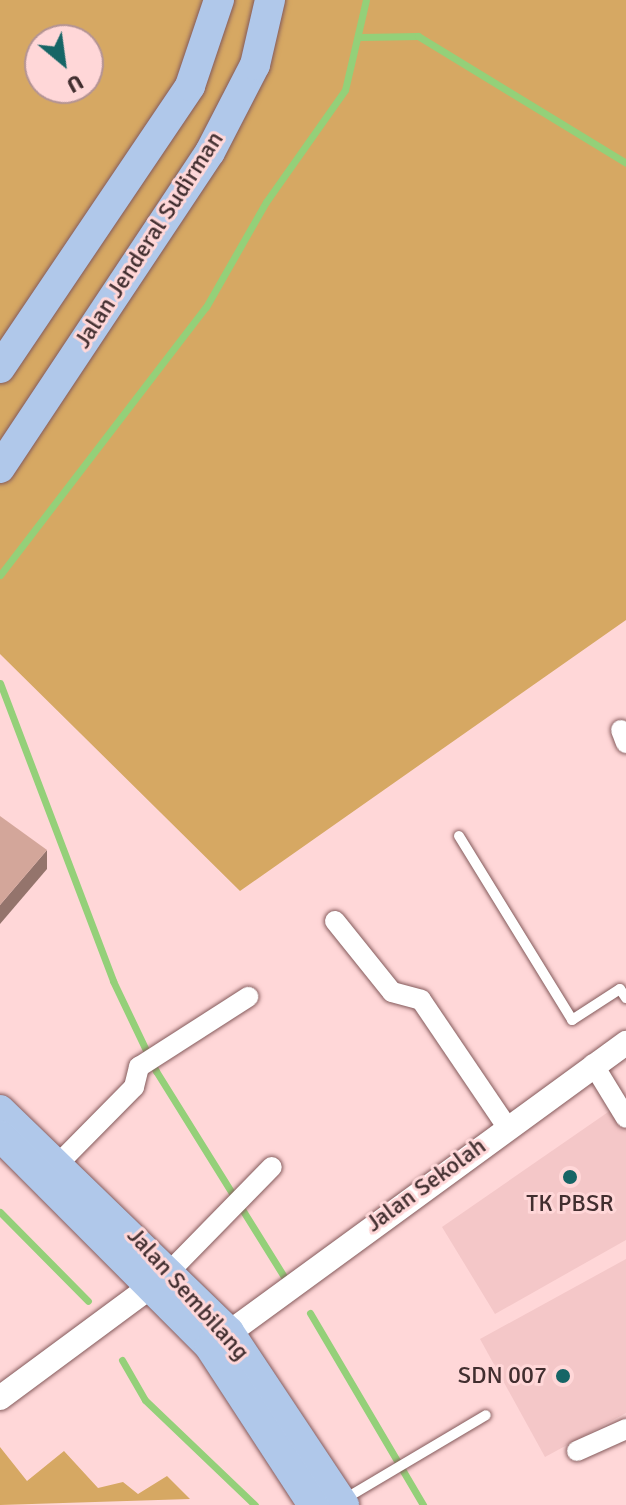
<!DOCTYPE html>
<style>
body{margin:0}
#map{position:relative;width:626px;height:1505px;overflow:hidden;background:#ffd7d8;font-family:Signika,sans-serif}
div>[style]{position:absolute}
.built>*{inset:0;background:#f4c7c8}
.green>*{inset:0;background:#d6a863}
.stream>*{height:7px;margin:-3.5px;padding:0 3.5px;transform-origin:3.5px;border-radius:3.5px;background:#94d079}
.roads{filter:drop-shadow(0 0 2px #845a5b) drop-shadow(0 0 2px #845a5b)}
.service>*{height:10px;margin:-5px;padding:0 5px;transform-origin:5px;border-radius:5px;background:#fff}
.minor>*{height:20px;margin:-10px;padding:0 10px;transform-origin:10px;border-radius:10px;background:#fff}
.tertiary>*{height:24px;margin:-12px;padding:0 12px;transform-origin:12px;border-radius:12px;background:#fff}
.primary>*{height:30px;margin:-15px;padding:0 15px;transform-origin:15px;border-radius:15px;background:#b0c8ea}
.shaded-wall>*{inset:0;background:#94746c}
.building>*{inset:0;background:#d3a69a}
.dots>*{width:22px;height:22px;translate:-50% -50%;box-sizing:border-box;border:4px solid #ffd7d8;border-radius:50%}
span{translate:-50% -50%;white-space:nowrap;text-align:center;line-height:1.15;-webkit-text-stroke:6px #ffd7d8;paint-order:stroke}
.street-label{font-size:24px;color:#412e2f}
.poi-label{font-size:24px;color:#412e2f}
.right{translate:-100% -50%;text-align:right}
.north{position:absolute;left:24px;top:24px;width:80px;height:80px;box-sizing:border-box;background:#ffd7d8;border:2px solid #b39394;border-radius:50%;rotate:151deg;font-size:22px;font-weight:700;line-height:32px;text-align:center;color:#412e2f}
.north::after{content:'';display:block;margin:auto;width:28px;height:36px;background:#166566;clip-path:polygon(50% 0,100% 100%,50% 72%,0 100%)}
</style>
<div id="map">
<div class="built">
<div style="clip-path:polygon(614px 1108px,626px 1128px,626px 1240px,495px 1314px,442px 1227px)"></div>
<div style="clip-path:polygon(626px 1259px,626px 1413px,545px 1457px,480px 1339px)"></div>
</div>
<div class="green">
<div style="clip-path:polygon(evenodd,0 0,626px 0,626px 620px,240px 891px,0 654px,0 0,40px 40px,88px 40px,88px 88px,40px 88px,40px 40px)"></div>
<div style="clip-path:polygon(0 1447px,27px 1481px,64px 1451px,98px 1488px,123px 1482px,138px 1494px,167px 1476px,190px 1499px,0 1505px)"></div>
</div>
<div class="stream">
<div style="left:361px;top:37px;width:57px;rotate:-1deg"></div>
<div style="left:418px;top:36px;width:244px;rotate:31.4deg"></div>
<div style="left:0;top:575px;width:338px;rotate:-52.5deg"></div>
<div style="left:206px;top:307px;width:121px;rotate:-60.3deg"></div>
<div style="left:266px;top:202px;width:137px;rotate:-54.8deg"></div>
<div style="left:345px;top:90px;width:92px;rotate:-76.9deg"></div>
<div style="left:0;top:683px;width:319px;rotate:69.2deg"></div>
<div style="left:113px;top:981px;width:100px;rotate:64.5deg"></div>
<div style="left:156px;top:1071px;width:246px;rotate:58.1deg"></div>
<div style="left:0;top:1212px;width:125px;rotate:45.3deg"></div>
<div style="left:310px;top:1313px;width:223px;rotate:59.5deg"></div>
<div style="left:122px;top:1360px;width:46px;rotate:60.1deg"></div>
<div style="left:145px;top:1400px;width:152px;rotate:43.7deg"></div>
</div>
<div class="roads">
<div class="service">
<div style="left:459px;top:836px;width:216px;rotate:58.4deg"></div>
<div style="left:572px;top:1020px;width:57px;rotate:-32.9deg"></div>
<div style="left:620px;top:989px;width:11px;rotate:56deg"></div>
<div style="left:343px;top:1500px;width:166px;rotate:-30.7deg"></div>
</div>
<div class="minor">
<div style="left:621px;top:730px;width:14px;rotate:69deg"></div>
<div style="left:335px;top:921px;width:91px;rotate:51.2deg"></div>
<div style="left:392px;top:992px;width:30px;rotate:15deg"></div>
<div style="left:421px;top:1000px;width:153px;rotate:55.9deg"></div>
<div style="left:593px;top:1064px;width:63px;rotate:58.6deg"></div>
<div style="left:61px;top:1161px;width:104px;rotate:-45.4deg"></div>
<div style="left:134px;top:1087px;width:21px;rotate:-76deg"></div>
<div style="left:139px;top:1067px;width:130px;rotate:-32.7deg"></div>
<div style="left:171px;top:1270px;width:144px;rotate:-45.6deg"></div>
<div style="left:577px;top:1451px;width:54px;rotate:-24.2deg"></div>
</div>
<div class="tertiary">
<div style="left:215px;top:1343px;width:509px;rotate:-36.13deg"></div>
<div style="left:0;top:1398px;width:202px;rotate:-36.5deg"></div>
</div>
<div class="primary">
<div style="left:0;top:368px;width:340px;rotate:-56deg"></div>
<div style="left:190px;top:86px;width:91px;rotate:-71.4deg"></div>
<div style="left:0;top:468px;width:379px;rotate:-56.4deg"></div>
<div style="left:210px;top:152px;width:98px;rotate:-62.7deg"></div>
<div style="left:255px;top:65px;width:67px;rotate:-77deg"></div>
<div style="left:0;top:1110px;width:319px;rotate:44.1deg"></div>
<div style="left:229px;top:1332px;width:208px;rotate:56.4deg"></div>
<div style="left:0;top:1136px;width:298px;rotate:45.1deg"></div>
<div style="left:210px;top:1347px;width:189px;rotate:56.9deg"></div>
</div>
</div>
<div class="shaded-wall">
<div style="clip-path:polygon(47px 850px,47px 869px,0 924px,0 905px)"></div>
</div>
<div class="building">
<div style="clip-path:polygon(0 816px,47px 850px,0 905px)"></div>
</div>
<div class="dots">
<div style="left:570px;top:1177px;background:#166566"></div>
<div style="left:563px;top:1376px;background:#166566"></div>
</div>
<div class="street-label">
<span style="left:149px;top:240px;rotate:-57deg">Jalan Jenderal Sudirman</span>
<span style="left:426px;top:1185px;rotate:-36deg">Jalan Sekolah</span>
<span style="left:188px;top:1294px;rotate:48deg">Jalan Sembilang</span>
</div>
<div class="poi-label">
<span style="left:570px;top:1204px">TK PBSR</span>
<span class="right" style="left:547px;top:1376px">SDN 007</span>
</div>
<div class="north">U</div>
</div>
